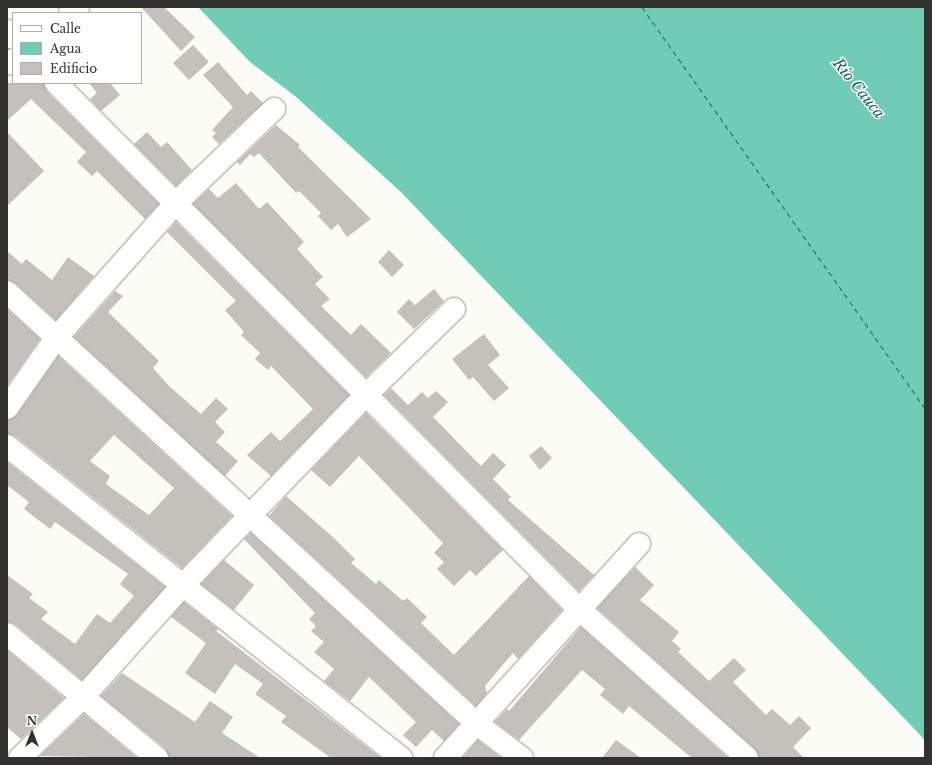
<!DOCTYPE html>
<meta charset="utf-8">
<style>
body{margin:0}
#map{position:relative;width:932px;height:765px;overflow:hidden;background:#fbfcf6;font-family:"Libre Baskerville",serif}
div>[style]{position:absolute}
.water>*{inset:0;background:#70ccb4}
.ferry>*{height:1px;margin-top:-0.5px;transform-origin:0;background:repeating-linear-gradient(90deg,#1b6454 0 5px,transparent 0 9px)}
.building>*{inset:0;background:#c4c1bc}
.roads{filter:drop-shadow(0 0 1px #989993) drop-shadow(0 0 1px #989993)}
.minor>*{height:22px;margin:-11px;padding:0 11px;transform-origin:11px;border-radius:11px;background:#fff}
span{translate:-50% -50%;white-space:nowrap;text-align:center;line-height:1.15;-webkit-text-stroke:3px #fff;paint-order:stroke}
.water-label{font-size:15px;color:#1b6454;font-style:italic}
.frame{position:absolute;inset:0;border:8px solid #31312f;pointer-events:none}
.legend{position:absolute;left:12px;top:12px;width:130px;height:72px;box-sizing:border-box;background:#fff;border:1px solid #adadac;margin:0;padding:5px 7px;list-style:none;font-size:12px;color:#31312f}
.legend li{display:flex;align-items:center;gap:8px;height:20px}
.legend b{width:20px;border:1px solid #adadac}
.north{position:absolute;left:12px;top:713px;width:40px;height:40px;-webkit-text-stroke:3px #fff;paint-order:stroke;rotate:0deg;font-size:11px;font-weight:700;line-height:16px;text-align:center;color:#31312f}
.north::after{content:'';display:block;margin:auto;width:14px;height:18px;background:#31312f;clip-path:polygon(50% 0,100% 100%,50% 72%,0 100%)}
</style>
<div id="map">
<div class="water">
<div style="clip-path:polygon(198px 7px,925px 7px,925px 740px,401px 192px,295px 96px,250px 62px)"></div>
</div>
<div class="ferry">
<div style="left:642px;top:7px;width:491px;rotate:54.8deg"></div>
</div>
<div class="building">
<div style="clip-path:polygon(141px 7px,164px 7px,195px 37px,181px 51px)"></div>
<div style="clip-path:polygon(193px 45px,209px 62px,189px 80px,173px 63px)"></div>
<div style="clip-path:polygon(218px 62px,247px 95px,251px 91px,263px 103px,219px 144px,212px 137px,216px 133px,212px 130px,233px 107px,203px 75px)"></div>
<div style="clip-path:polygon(7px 83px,44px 83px,47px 92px,159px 204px,145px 219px,97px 171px,92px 176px,77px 162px,86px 152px,31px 99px,7px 121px)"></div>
<div style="clip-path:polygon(89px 83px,110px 83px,120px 95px,101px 111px,90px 99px,97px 93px)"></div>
<div style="clip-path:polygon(276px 125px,300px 145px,298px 147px,371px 219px,347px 237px,338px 224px,331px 230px,318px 216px,321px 213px,299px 191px,296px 193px,259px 153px,254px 157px,250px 154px,240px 165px,237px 162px)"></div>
<div style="clip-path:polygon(7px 132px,44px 171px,7px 206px)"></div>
<div style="clip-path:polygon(147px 132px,161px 147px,167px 142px,192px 170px,176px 186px,134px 144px)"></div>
<div style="clip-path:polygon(236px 183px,259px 209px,267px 202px,304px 242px,297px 249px,323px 277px,315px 284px,330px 299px,321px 306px,351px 335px,361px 324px,391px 353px,366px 377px,193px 204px,209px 189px,218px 198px)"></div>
<div style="clip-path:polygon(176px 222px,349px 395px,271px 476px,247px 455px,271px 432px,280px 441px,313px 409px,271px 366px,268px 370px,255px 359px,260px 353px,241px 335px,244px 332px,225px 310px,236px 301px,167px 232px)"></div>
<div style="clip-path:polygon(389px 250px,404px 265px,392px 277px,378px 262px)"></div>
<div style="clip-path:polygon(7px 251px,22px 264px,26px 259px,52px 280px,68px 257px,94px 276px,56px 320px,15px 283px,7px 280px)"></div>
<div style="clip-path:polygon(434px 289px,444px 301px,414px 329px,397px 312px,409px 299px,415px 305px)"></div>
<div style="clip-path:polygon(115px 291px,123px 296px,108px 312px,159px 361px,153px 368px,169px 386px,201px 414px,216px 398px,228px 409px,215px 422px,225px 432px,216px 442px,238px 461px,225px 476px,74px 337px)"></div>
<div style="clip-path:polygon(7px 309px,40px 339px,7px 386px)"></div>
<div style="clip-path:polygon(484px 334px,500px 355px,488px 365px,509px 388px,494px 401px,473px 377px,469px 380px,452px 359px)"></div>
<div style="clip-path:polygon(evenodd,58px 356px,232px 516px,182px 568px,15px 436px,7px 434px,7px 420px,17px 415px,58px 356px,114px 435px,174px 488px,149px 515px,106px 484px,110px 476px,90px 461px,114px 435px)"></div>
<div style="clip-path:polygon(391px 388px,408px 405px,422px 392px,428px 398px,436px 391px,448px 402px,433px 417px,481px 466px,493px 453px,506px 465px,493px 479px,511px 497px,508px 500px,594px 575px,579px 591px,384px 395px)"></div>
<div style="clip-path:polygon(366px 413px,503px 550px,476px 576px,470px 570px,454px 586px,437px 569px,444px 562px,434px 553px,443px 543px,359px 456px,330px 487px,311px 470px)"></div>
<div style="clip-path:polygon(541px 446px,552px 458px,540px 470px,529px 456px)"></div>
<div style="clip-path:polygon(7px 462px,165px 587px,82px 680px,15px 624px,7px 622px,7px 575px,33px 594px,29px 598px,48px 612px,41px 619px,75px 644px,97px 614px,110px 623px,134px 596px,120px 584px,128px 574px,55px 522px,50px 529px,24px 509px,29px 502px,7px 485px)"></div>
<div style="clip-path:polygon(286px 496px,335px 539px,355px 559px,351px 563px,376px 584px,379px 580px,403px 601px,407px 598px,427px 617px,421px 623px,454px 655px,529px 576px,562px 610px,518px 659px,513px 653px,485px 686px,487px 693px,476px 706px,269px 516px)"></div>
<div style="clip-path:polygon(251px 533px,459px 724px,444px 741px,432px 730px,416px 747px,403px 735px,416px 722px,369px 677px,350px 701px,324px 681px,334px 669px,314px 652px,324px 642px,311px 631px,316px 626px,309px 619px,315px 613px,244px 539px)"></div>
<div style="clip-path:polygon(224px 560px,254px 585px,234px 610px,201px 584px)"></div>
<div style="clip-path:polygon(635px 567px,654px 585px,640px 600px,679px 632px,672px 641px,681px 649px,678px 652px,709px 681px,734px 658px,746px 670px,733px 682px,766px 715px,772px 709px,790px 725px,799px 716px,811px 728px,793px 747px,804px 758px,759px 758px,755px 749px,597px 608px)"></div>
<div style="clip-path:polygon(184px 602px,218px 629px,216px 631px,381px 758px,331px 758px,281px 722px,286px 716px,255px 694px,263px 684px,235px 664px,215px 694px,185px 673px,206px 643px,171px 617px)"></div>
<div style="clip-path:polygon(581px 627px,728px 758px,692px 758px,629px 706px,623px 714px,600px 695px,605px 689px,582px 670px,519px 740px,495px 722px,507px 709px,509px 711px)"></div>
<div style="clip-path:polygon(7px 650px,64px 698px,21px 739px,7px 727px)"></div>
<div style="clip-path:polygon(122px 673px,195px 722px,210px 701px,233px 717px,222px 733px,260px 758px,169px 758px,165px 748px,101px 696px)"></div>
<div style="clip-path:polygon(84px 714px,137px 758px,40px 756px)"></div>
<div style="clip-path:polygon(478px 740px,501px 758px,462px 758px)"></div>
<div style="clip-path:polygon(616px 740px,641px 758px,602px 758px)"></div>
</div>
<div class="roads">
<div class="minor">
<div style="left:70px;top:13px;width:10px;rotate:-37deg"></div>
<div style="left:7px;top:31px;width:9px;rotate:49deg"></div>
<div style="left:7px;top:64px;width:7px;rotate:-34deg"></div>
<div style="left:56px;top:83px;width:740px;rotate:45.16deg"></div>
<div style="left:578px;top:608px;width:226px;rotate:41.6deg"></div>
<div style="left:7px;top:292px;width:637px;rotate:42.58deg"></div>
<div style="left:476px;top:723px;width:58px;rotate:37.3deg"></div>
<div style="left:7px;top:408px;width:85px;rotate:-55deg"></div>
<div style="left:56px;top:338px;width:181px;rotate:-48.4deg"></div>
<div style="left:176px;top:203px;width:136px;rotate:-43.8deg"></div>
<div style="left:7px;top:446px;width:503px;rotate:38.37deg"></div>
<div style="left:7px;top:634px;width:195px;rotate:39.6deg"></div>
<div style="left:20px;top:758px;width:88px;rotate:-44.1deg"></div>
<div style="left:83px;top:697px;width:150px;rotate:-48.2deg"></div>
<div style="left:183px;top:585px;width:264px;rotate:-46.1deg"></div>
<div style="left:366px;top:395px;width:123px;rotate:-44.3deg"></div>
<div style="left:445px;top:758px;width:289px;rotate:-47.8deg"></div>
</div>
</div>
<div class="water-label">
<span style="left:859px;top:88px;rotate:51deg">Río Cauca</span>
</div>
<div class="frame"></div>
<ul class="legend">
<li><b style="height:5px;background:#fff"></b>Calle</li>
<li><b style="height:11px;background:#70ccb4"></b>Agua</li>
<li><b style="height:11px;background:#c4c1bc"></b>Edificio</li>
</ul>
<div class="north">N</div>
</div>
